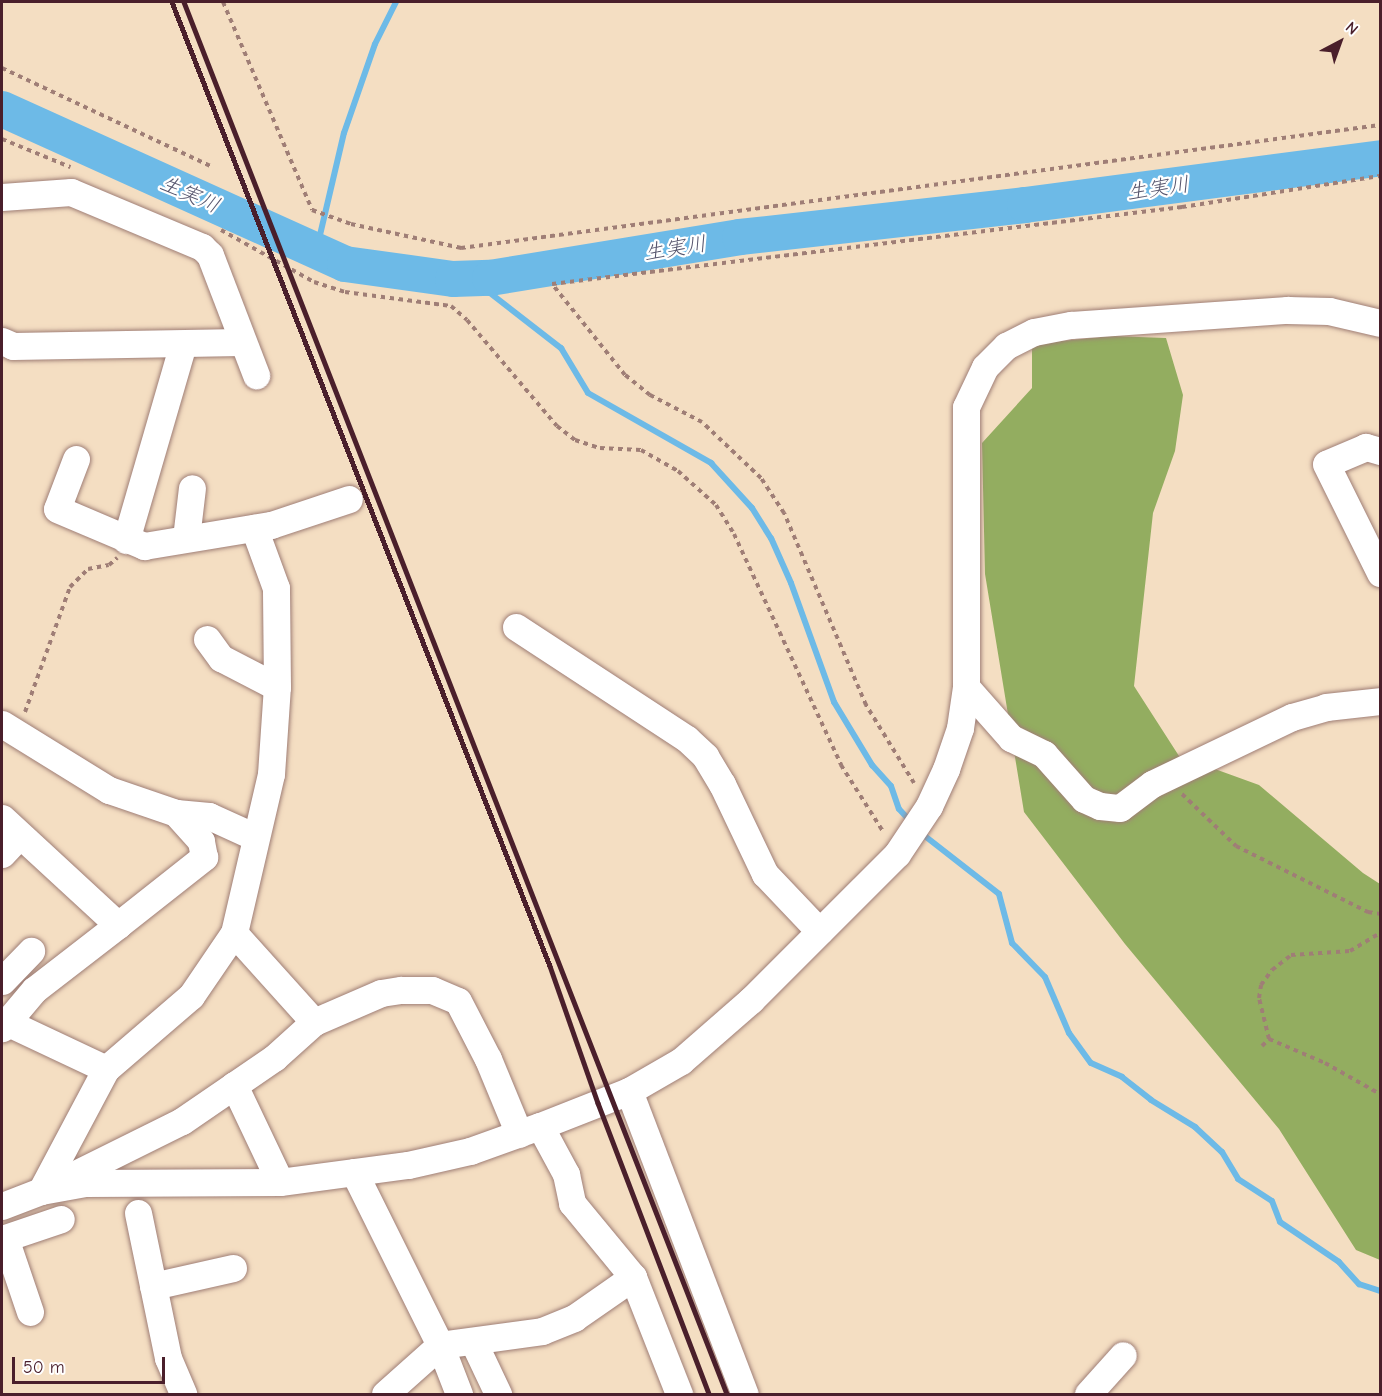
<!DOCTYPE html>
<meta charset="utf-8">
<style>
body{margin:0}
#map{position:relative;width:1382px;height:1396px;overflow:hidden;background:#f4dec2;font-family:"Comic Neue","Klee One",sans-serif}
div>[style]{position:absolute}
.forest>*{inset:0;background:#93ad60}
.stream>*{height:6px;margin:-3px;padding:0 3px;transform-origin:3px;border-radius:3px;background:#6dbae7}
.river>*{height:36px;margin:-18px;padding:0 18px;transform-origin:18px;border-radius:18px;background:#6dbae7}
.path>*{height:4px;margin-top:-2px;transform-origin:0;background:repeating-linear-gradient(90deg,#9f7e76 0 4.5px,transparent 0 9px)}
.roads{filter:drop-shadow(0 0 2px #9f7e76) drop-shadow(0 0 2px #9f7e76)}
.minor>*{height:27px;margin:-13.5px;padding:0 13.5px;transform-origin:13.5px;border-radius:13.5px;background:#fff}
.rail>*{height:4.5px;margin:-2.25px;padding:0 2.25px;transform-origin:2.25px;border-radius:2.25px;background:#4a1f2b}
span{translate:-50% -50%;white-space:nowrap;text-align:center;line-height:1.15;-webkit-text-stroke:4.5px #fff;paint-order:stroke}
.water-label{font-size:21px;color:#56556d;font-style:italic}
.frame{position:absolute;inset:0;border:3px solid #4a1f2b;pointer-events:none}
.north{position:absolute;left:1310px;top:12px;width:60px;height:60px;-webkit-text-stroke:4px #fff;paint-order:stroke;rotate:41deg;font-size:16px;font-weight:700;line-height:24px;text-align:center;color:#4a1f2b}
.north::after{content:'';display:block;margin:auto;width:21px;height:27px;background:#4a1f2b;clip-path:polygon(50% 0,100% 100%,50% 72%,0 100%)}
.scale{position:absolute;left:12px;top:1357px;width:153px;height:27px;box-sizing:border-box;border:3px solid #4a1f2b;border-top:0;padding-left:8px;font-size:18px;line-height:21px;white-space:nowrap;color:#4a1f2b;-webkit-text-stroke:4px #fff;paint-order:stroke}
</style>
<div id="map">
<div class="forest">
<div style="clip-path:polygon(1111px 336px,1166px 338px,1183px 395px,1175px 451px,1153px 513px,1134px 686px,1179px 756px,1259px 785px,1363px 873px,1380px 884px,1380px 1260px,1356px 1250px,1279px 1129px,1125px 944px,1024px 812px,985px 574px,982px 443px,1032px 388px,1032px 344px)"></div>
</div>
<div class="stream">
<div style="left:316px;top:252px;width:122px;rotate:-76.8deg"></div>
<div style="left:344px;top:133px;width:94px;rotate:-70.8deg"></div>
<div style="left:375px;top:44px;width:47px;rotate:-63.4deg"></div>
<div style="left:472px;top:279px;width:113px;rotate:37.8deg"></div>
<div style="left:561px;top:348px;width:52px;rotate:59deg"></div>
<div style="left:588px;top:393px;width:142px;rotate:29.6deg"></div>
<div style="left:711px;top:463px;width:61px;rotate:47.7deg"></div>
<div style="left:752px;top:508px;width:36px;rotate:58deg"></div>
<div style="left:771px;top:538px;width:49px;rotate:66deg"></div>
<div style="left:791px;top:583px;width:127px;rotate:70.1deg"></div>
<div style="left:834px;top:702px;width:74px;rotate:58.9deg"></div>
<div style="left:872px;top:765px;width:28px;rotate:48deg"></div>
<div style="left:891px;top:786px;width:24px;rotate:71deg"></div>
<div style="left:899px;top:809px;width:16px;rotate:47deg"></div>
<div style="left:921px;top:833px;width:99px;rotate:38deg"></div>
<div style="left:999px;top:894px;width:51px;rotate:75.1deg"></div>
<div style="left:1012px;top:943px;width:47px;rotate:45.9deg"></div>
<div style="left:1045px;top:977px;width:61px;rotate:66.8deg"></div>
<div style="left:1069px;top:1033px;width:37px;rotate:54deg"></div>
<div style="left:1091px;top:1063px;width:34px;rotate:24deg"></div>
<div style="left:1122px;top:1077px;width:37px;rotate:38deg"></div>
<div style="left:1151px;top:1100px;width:52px;rotate:31.5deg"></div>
<div style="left:1195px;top:1127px;width:37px;rotate:43deg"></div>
<div style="left:1222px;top:1152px;width:31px;rotate:59deg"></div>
<div style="left:1238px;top:1179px;width:40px;rotate:32.9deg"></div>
<div style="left:1272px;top:1201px;width:22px;rotate:69deg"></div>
<div style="left:1280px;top:1222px;width:71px;rotate:34.1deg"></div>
<div style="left:1339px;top:1262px;width:30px;rotate:48deg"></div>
<div style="left:1359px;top:1284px;width:22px;rotate:18deg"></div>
</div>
<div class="river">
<div style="left:2px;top:109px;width:376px;rotate:24.3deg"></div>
<div style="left:345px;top:264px;width:109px;rotate:7.9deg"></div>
<div style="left:453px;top:279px;width:37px;rotate:-2deg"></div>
<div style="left:490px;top:278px;width:253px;rotate:-9.3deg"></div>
<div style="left:740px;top:237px;width:287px;rotate:-6.4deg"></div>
<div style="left:1025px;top:205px;width:358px;rotate:-7.5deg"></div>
</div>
<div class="path">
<div style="left:223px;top:2px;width:226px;rotate:66.8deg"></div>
<div style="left:312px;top:210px;width:41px;rotate:19.7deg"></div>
<div style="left:351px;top:224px;width:113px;rotate:12.3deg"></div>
<div style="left:461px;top:248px;width:927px;rotate:-7.62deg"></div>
<div style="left:2px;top:68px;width:230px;rotate:25.2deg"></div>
<div style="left:2px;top:139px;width:74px;rotate:22.4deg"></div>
<div style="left:221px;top:230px;width:107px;rotate:29.2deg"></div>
<div style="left:314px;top:282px;width:33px;rotate:18deg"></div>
<div style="left:345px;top:292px;width:107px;rotate:7.5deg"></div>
<div style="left:451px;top:306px;width:21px;rotate:41deg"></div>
<div style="left:467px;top:320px;width:139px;rotate:49.7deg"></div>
<div style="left:557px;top:426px;width:23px;rotate:38deg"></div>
<div style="left:575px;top:440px;width:26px;rotate:18deg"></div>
<div style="left:600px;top:448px;width:41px;rotate:2.8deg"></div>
<div style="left:641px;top:450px;width:43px;rotate:29.6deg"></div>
<div style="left:678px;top:471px;width:51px;rotate:41.8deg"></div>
<div style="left:716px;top:505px;width:34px;rotate:58deg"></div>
<div style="left:734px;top:534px;width:255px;rotate:65.1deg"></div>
<div style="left:841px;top:765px;width:80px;rotate:57.7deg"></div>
<div style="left:25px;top:712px;width:133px;rotate:-70.2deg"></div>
<div style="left:70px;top:587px;width:25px;rotate:-45deg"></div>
<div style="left:88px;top:569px;width:21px;rotate:-11deg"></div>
<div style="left:109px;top:565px;width:11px;rotate:-41deg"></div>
<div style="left:914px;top:783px;width:92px;rotate:-121.6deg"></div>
<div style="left:866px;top:705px;width:209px;rotate:-113.1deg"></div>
<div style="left:784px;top:513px;width:42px;rotate:-123.3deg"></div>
<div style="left:761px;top:478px;width:81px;rotate:-136.5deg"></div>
<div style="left:702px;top:422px;width:59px;rotate:-152.6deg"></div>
<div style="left:650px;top:395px;width:32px;rotate:-141deg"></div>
<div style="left:625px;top:375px;width:117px;rotate:-128.7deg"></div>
<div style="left:552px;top:284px;width:635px;rotate:-6.97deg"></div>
<div style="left:1182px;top:207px;width:200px;rotate:-8.9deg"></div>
<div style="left:1182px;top:794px;width:75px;rotate:43.9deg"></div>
<div style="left:1236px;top:846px;width:148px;rotate:26.6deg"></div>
<div style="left:1368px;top:912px;width:12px;rotate:9deg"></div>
<div style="left:1269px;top:1039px;width:61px;rotate:23.2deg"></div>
<div style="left:1325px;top:1063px;width:63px;rotate:29.4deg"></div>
<div style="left:1262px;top:1046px;width:10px;rotate:-45deg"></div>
<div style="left:1269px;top:1039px;width:42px;rotate:-103.7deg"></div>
<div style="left:1259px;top:998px;width:13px;rotate:-81deg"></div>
<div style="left:1261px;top:985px;width:19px;rotate:-54deg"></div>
<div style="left:1272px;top:970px;width:24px;rotate:-38deg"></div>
<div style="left:1291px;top:955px;width:59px;rotate:-3.9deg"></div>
<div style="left:1350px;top:951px;width:35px;rotate:-31deg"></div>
</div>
<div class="roads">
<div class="minor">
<div style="left:2px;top:197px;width:69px;rotate:-4.1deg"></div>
<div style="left:71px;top:192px;width:142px;rotate:22.8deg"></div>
<div style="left:202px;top:247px;width:11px;rotate:45deg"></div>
<div style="left:210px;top:255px;width:129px;rotate:69deg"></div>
<div style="left:2px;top:341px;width:12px;rotate:24deg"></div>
<div style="left:13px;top:346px;width:228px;rotate:-1deg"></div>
<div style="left:1380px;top:451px;width:15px;rotate:-164deg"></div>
<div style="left:1366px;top:447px;width:43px;rotate:157deg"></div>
<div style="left:1326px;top:464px;width:122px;rotate:63.6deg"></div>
<div style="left:76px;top:459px;width:53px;rotate:110.8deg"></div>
<div style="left:57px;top:509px;width:95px;rotate:23deg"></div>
<div style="left:144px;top:546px;width:129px;rotate:-9.4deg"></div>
<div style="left:271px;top:525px;width:82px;rotate:-18.4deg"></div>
<div style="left:186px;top:538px;width:50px;rotate:-83.2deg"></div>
<div style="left:126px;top:540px;width:204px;rotate:-73.8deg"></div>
<div style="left:516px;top:627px;width:204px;rotate:33.2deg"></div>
<div style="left:687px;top:739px;width:25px;rotate:43deg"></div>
<div style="left:705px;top:756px;width:33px;rotate:59deg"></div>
<div style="left:722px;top:784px;width:100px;rotate:64.5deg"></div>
<div style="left:765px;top:874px;width:79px;rotate:46.5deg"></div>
<div style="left:207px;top:639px;width:24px;rotate:54deg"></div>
<div style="left:221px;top:658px;width:63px;rotate:27.4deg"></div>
<div style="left:966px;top:687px;width:68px;rotate:48.6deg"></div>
<div style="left:1011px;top:738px;width:37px;rotate:26deg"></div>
<div style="left:1044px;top:754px;width:60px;rotate:48.4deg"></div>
<div style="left:1084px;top:799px;width:17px;rotate:24deg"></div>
<div style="left:1100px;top:806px;width:20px;rotate:6deg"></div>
<div style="left:1120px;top:808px;width:40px;rotate:-37deg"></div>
<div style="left:1152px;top:784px;width:155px;rotate:-25.6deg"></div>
<div style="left:1292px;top:717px;width:35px;rotate:-16deg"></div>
<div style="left:1326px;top:707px;width:54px;rotate:-6.3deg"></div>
<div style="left:2px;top:724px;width:126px;rotate:31.7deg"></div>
<div style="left:109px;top:790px;width:71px;rotate:18.9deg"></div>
<div style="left:176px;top:813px;width:33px;rotate:5deg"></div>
<div style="left:209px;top:816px;width:51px;rotate:24.5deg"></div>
<div style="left:2px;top:818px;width:158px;rotate:42.7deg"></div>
<div style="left:118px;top:925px;width:106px;rotate:142.3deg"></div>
<div style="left:34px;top:990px;width:50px;rotate:130.1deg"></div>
<div style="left:2px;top:854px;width:25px;rotate:-47deg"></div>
<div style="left:118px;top:925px;width:110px;rotate:-38.3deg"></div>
<div style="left:204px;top:857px;width:16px;rotate:-101deg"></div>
<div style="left:201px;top:841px;width:38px;rotate:-132deg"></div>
<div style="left:234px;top:933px;width:120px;rotate:48deg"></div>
<div style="left:2px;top:981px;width:42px;rotate:-46deg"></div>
<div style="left:2px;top:1020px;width:115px;rotate:25.2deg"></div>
<div style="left:234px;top:1085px;width:107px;rotate:64.6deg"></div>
<div style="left:629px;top:1091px;width:324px;rotate:69.1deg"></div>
<div style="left:540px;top:1126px;width:55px;rotate:61.6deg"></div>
<div style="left:566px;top:1174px;width:30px;rotate:78deg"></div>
<div style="left:572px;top:1203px;width:96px;rotate:50.5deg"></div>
<div style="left:633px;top:1277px;width:126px;rotate:68.5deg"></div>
<div style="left:354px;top:1172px;width:193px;rotate:63.6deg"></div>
<div style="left:440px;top:1345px;width:53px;rotate:68.8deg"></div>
<div style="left:61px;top:1181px;width:135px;rotate:-26.4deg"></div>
<div style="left:182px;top:1121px;width:112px;rotate:-34.4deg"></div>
<div style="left:274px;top:1058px;width:54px;rotate:-42deg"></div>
<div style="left:314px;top:1022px;width:73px;rotate:-23.4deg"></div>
<div style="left:381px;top:993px;width:20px;rotate:-9deg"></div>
<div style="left:401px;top:990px;width:31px"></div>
<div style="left:432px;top:990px;width:28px;rotate:23deg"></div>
<div style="left:458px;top:1001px;width:65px;rotate:62.7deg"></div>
<div style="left:488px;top:1059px;width:81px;rotate:67.5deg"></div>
<div style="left:41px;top:1191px;width:138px;rotate:-62deg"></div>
<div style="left:106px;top:1069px;width:112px;rotate:-40.7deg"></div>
<div style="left:191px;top:996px;width:76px;rotate:-55.7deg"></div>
<div style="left:234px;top:933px;width:163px;rotate:-76.9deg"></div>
<div style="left:271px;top:774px;width:87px;rotate:-86.1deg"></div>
<div style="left:277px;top:687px;width:99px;rotate:-90.6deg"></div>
<div style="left:276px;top:588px;width:64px;rotate:-110.1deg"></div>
<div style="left:2px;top:1206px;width:42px;rotate:-21deg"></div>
<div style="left:41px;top:1191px;width:45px;rotate:-10.3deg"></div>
<div style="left:85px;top:1183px;width:195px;rotate:-0.3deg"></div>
<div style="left:280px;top:1182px;width:129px;rotate:-7.6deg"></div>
<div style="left:408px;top:1165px;width:64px;rotate:-12.7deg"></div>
<div style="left:470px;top:1151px;width:74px;rotate:-19.7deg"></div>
<div style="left:540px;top:1126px;width:96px;rotate:-21.5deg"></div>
<div style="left:629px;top:1091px;width:60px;rotate:-30deg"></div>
<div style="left:681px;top:1061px;width:93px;rotate:-41.1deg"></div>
<div style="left:751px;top:1000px;width:206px;rotate:-45deg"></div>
<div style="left:897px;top:854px;width:58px;rotate:-56.3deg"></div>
<div style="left:929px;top:806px;width:41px;rotate:-65.3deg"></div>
<div style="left:946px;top:769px;width:43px;rotate:-71.1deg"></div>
<div style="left:960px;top:728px;width:41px;rotate:-81.7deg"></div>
<div style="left:966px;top:687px;width:280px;rotate:-90deg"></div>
<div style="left:966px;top:407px;width:44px;rotate:-64.6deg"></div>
<div style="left:985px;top:367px;width:30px;rotate:-45deg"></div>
<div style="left:1006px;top:346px;width:31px;rotate:-27deg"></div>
<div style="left:1034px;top:332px;width:38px;rotate:-11deg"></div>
<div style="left:1071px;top:325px;width:217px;rotate:-4deg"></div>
<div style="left:1287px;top:310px;width:42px;rotate:1.4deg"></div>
<div style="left:1329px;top:311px;width:52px;rotate:13.2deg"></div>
<div style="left:138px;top:1213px;width:148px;rotate:78.3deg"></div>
<div style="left:168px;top:1358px;width:39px;rotate:67deg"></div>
<div style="left:5px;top:1238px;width:78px;rotate:71.3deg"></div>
<div style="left:2px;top:1239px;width:62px;rotate:-18.7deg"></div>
<div style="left:153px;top:1286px;width:82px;rotate:-12.7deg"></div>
<div style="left:473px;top:1341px;width:59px;rotate:64.7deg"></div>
<div style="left:385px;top:1394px;width:74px;rotate:-41.7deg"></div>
<div style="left:440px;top:1345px;width:103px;rotate:-7.8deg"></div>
<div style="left:542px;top:1331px;width:35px;rotate:-22deg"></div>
<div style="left:574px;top:1318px;width:72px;rotate:-34.8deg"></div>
<div style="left:1088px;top:1394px;width:52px;rotate:-48.1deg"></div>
</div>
</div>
<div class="rail">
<div style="left:172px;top:2px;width:1035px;rotate:68.59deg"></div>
<div style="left:550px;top:966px;width:145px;rotate:70.7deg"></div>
<div style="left:598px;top:1103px;width:311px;rotate:69.1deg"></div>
<div style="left:184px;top:2px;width:1494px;rotate:68.69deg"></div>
</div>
<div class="water-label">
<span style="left:1158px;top:188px;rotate:-8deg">生実川</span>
<span style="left:190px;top:194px;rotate:24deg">生実川</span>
<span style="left:675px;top:248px;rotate:-9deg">生実川</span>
</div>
<div class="frame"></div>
<div class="north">N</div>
<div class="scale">50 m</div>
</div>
